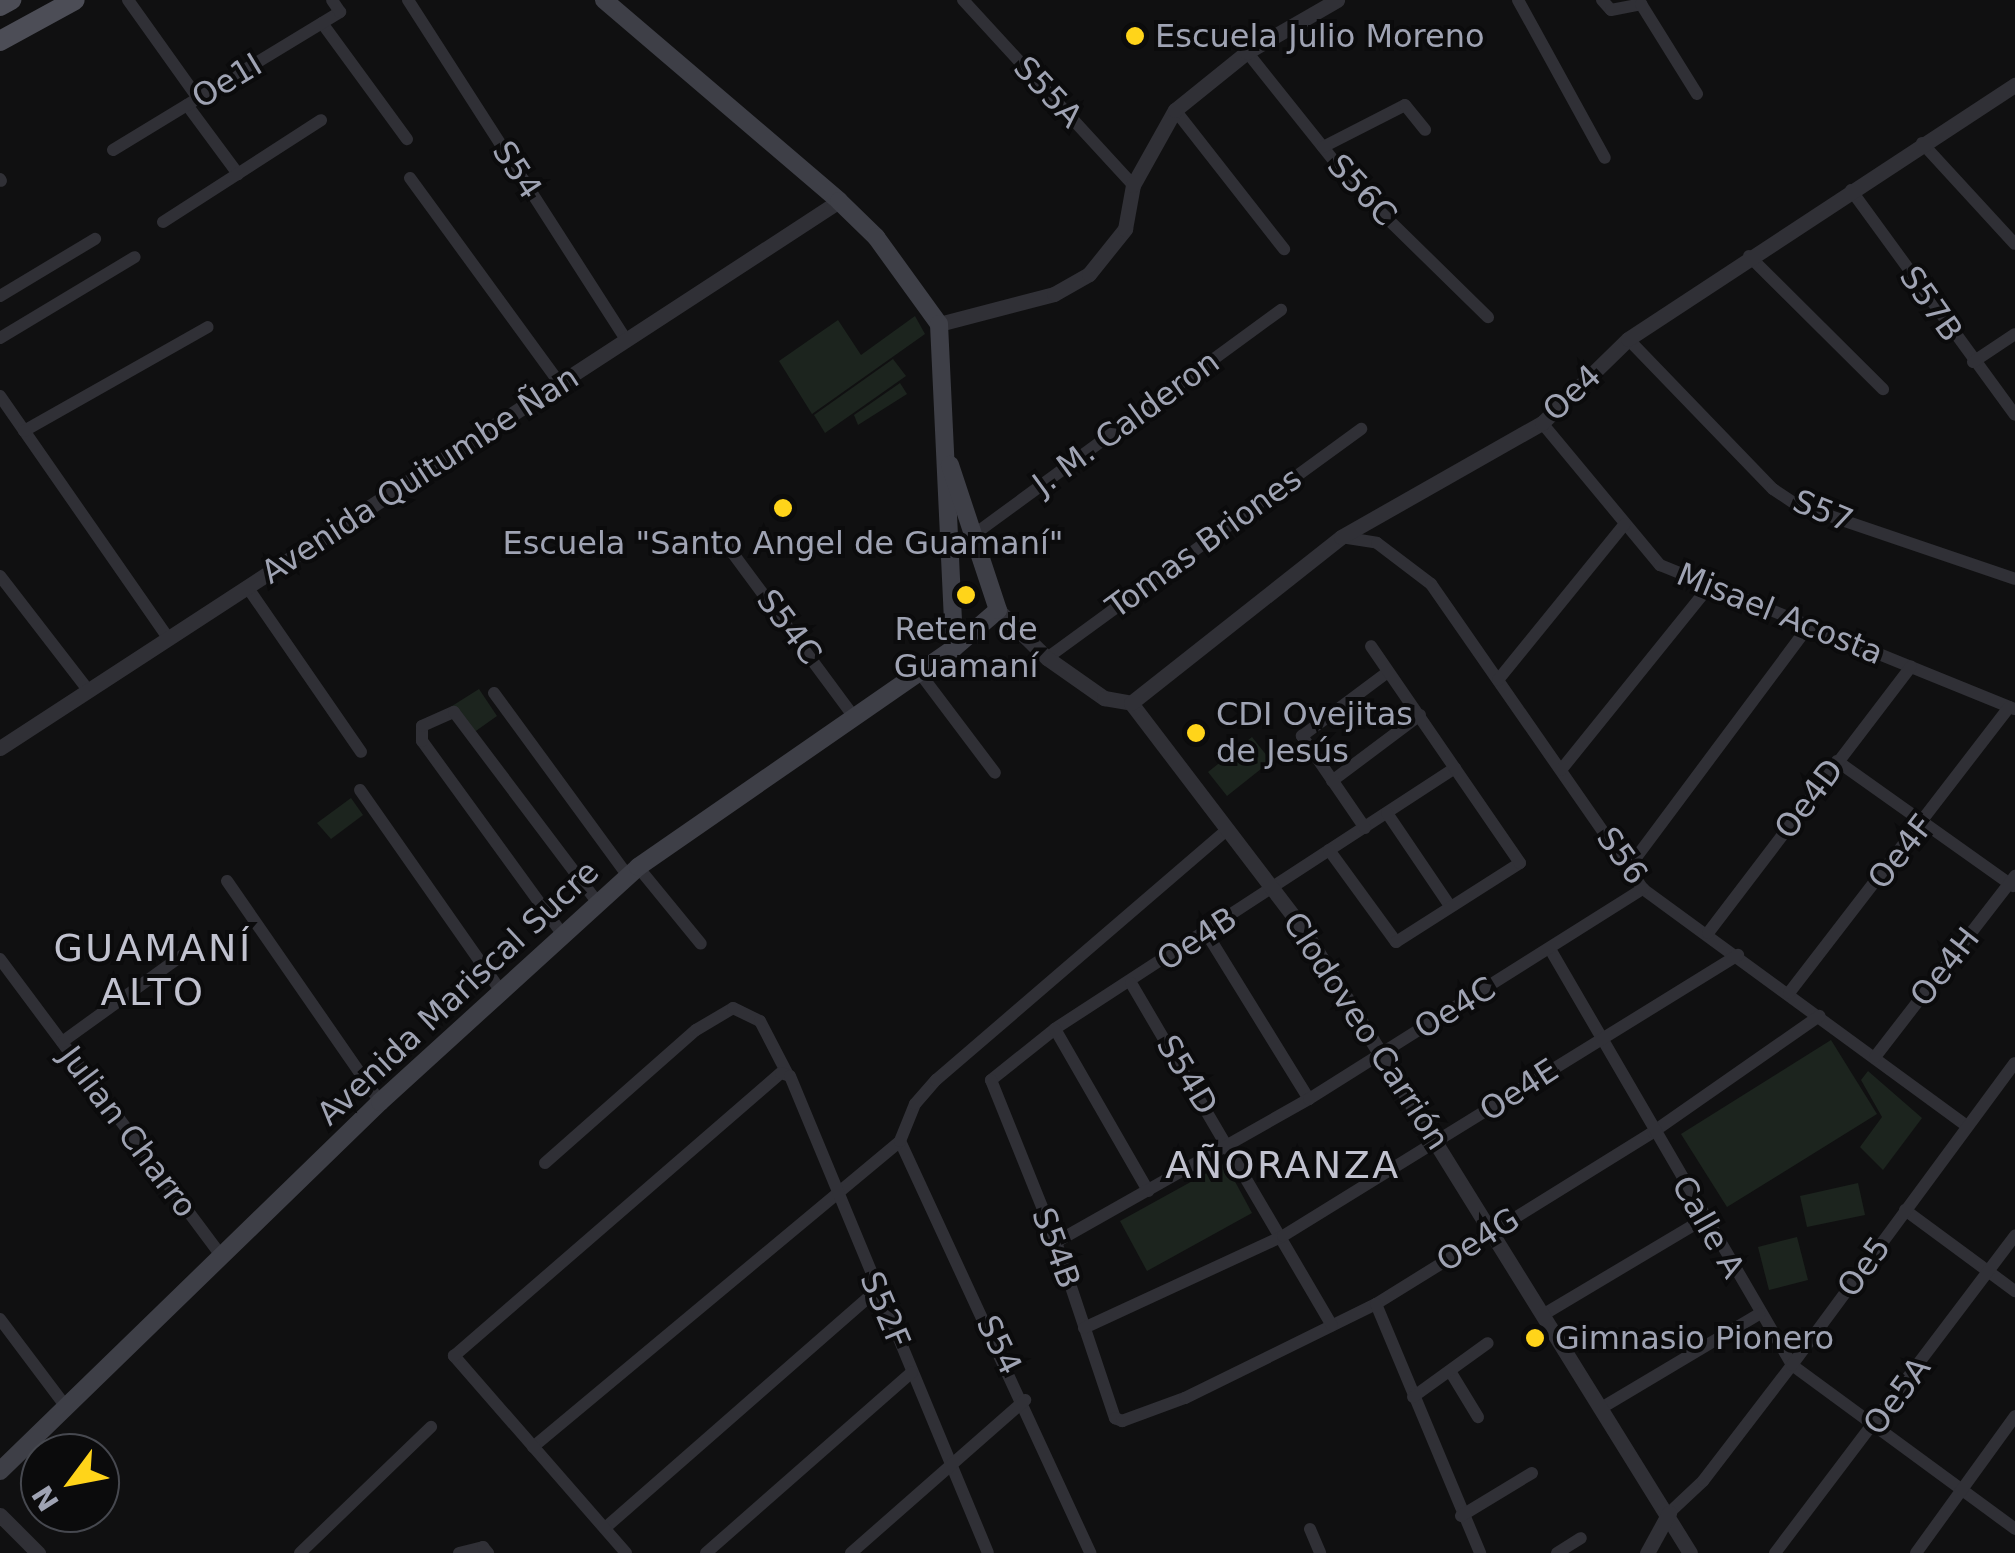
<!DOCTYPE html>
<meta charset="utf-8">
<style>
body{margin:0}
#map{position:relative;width:2015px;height:1553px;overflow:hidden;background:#101011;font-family:"DejaVu Sans",sans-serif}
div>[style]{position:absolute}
.green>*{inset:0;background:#1c241e}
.minor>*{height:12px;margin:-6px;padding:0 6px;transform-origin:6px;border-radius:6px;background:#303036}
.tertiary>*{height:15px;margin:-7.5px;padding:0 7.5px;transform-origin:7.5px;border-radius:7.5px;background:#303036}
.secondary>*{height:18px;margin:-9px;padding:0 9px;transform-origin:9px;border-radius:9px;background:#3e3f47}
.primary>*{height:20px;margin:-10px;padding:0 10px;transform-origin:10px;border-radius:10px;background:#4c4d56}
.dots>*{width:28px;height:28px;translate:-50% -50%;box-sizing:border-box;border:5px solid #0b0b0c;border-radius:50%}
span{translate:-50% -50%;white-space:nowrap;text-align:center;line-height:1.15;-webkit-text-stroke:8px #0b0b0c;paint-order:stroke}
.poi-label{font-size:32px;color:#9fa3b3}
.left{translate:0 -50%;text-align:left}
.street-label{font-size:32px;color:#9fa3b3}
.quarter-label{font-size:38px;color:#c1c2cf;letter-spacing:2.5px}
.north{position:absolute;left:20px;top:1433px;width:100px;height:100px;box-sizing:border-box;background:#0b0b0c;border:2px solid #46484f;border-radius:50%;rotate:238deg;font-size:28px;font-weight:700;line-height:40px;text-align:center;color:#9fa3b3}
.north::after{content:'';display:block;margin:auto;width:35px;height:45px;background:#ffd41a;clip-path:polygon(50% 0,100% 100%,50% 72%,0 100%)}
</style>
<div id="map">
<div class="green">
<div style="clip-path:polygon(915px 316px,925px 334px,812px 414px,779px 361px,838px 320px,861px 355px)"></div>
<div style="clip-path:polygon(893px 359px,906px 376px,825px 433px,814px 415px)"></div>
<div style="clip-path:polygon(900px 383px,907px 394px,858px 425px,854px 415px)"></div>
<div style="clip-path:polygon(479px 689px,497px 716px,473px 733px,452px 706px)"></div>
<div style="clip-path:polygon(1252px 737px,1271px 761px,1227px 796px,1208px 772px)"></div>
<div style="clip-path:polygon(351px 798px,363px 815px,331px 839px,317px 823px)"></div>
<div style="clip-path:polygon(1831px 1040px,1877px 1114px,1727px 1207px,1681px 1134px)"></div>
<div style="clip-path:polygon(1868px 1071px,1922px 1118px,1883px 1170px,1860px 1147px,1882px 1117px,1861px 1080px)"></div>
<div style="clip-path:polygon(1225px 1163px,1252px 1213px,1147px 1271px,1120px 1221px)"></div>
<div style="clip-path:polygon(1858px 1183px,1865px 1215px,1807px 1227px,1800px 1196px)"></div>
<div style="clip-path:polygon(1797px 1237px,1808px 1280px,1769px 1290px,1758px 1247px)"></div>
</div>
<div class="minor">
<div style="left:128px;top:0;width:120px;rotate:54.5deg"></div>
<div style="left:408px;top:0;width:403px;rotate:57.3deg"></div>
<div style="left:963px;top:0;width:251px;rotate:47.4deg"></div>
<div style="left:1518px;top:0;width:180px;rotate:61.2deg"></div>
<div style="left:1602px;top:0;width:13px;rotate:48deg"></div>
<div style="left:1611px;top:10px;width:31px;rotate:-11deg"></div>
<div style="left:1641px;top:4px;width:106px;rotate:58.1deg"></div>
<div style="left:322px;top:23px;width:144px;rotate:53.8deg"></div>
<div style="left:1247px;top:52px;width:170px;rotate:51.4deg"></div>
<div style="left:1353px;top:185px;width:189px;rotate:44.4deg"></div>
<div style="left:187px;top:105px;width:86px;rotate:53.5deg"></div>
<div style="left:1175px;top:110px;width:177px;rotate:51.9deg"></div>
<div style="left:1922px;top:143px;width:137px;rotate:47.4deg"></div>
<div style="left:1323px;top:147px;width:92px;rotate:-27.1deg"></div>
<div style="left:1405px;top:105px;width:32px;rotate:51deg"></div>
<div style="left:113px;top:150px;width:266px;rotate:-31.3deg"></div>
<div style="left:340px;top:12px;width:14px;rotate:-124deg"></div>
<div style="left:410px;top:178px;width:255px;rotate:53.9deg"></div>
<div style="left:0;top:179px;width:2px;rotate:63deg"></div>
<div style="left:1851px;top:190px;width:278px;rotate:53.9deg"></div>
<div style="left:163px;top:222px;width:188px;rotate:-32.8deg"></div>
<div style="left:1749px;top:256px;width:189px;rotate:44.8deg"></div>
<div style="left:0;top:296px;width:111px;rotate:-31deg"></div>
<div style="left:0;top:338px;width:157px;rotate:-31deg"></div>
<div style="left:1628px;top:339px;width:209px;rotate:46deg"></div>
<div style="left:1773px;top:489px;width:27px;rotate:34deg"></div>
<div style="left:1795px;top:504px;width:232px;rotate:18.8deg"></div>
<div style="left:1973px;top:362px;width:50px;rotate:-33.7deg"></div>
<div style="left:0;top:396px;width:295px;rotate:55.2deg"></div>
<div style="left:1542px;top:423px;width:185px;rotate:50.3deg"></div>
<div style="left:1660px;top:565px;width:383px;rotate:22.1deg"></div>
<div style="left:24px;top:431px;width:211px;rotate:-29.5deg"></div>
<div style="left:972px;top:536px;width:383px;rotate:-36.2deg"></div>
<div style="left:1341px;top:537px;width:36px;rotate:9deg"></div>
<div style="left:1377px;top:543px;width:68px;rotate:37.2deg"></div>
<div style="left:1431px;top:584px;width:371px;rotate:55.2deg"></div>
<div style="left:1643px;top:889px;width:399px;rotate:36.2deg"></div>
<div style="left:723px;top:540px;width:219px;rotate:53.5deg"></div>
<div style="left:0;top:576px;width:145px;rotate:52.3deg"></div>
<div style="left:248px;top:588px;width:199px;rotate:55.4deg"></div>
<div style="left:1047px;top:658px;width:389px;rotate:-36.1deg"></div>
<div style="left:919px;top:672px;width:126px;rotate:53deg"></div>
<div style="left:1498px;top:680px;width:201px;rotate:-50.9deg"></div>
<div style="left:494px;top:693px;width:227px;rotate:53.8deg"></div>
<div style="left:1837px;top:761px;width:216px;rotate:35.4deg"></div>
<div style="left:1455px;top:768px;width:478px;rotate:146.9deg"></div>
<div style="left:1055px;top:1029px;width:82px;rotate:141.4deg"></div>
<div style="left:991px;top:1080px;width:175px;rotate:68.1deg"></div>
<div style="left:1056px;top:1242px;width:186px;rotate:71.5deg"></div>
<div style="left:1115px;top:1418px;width:8px;rotate:23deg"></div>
<div style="left:1122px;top:1421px;width:67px;rotate:-20.1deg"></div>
<div style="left:1185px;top:1398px;width:213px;rotate:-26.2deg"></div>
<div style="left:1376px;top:1304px;width:326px;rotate:-31.8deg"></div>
<div style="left:1653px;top:1132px;width:203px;rotate:-34.9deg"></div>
<div style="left:1561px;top:770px;width:233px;rotate:-51.1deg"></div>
<div style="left:1332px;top:781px;width:110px;rotate:-36.9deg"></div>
<div style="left:360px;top:790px;width:246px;rotate:55deg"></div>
<div style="left:1387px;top:813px;width:112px;rotate:55.9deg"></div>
<div style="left:1365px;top:828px;width:112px;rotate:-124.4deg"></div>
<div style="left:1302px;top:736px;width:107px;rotate:-36.7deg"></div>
<div style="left:1329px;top:850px;width:114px;rotate:53.9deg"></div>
<div style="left:1396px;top:942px;width:147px;rotate:-32.5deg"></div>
<div style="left:1520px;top:863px;width:263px;rotate:-124.5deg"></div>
<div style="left:638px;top:867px;width:99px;rotate:50.7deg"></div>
<div style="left:1629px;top:867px;width:303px;rotate:-53.3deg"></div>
<div style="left:227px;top:881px;width:269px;rotate:55.3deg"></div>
<div style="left:1708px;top:933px;width:335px;rotate:-52.7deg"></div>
<div style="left:1207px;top:934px;width:194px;rotate:58.3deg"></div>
<div style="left:563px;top:935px;width:240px;rotate:-126deg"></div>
<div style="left:422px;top:741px;width:15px;rotate:-90deg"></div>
<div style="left:422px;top:726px;width:35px;rotate:-24deg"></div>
<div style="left:454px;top:712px;width:239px;rotate:53deg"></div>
<div style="left:1550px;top:949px;width:481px;rotate:59.8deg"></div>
<div style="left:1792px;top:1365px;width:277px;rotate:36.3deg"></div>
<div style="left:0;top:959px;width:370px;rotate:53.3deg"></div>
<div style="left:1131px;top:983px;width:397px;rotate:59.6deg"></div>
<div style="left:1789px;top:993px;width:361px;rotate:-52.4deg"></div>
<div style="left:1055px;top:1029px;width:187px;rotate:60.1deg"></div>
<div style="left:62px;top:1042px;width:150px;rotate:-35.8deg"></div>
<div style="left:1875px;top:1057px;width:229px;rotate:-52.3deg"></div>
<div style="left:900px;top:1141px;width:454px;rotate:65.2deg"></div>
<div style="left:545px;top:1163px;width:201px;rotate:-41.4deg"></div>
<div style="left:696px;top:1030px;width:43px;rotate:-30.7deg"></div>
<div style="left:733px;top:1008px;width:30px;rotate:26deg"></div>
<div style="left:760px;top:1021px;width:59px;rotate:62.6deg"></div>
<div style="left:1905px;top:1210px;width:137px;rotate:36.4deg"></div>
<div style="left:1056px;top:1242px;width:291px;rotate:-29.5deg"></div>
<div style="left:1309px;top:1099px;width:395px;rotate:-32.2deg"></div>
<div style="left:1376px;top:1304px;width:270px;rotate:67.3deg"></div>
<div style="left:1546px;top:1313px;width:182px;rotate:-30.8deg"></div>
<div style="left:0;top:1319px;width:110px;rotate:53.1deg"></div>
<div style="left:1084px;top:1328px;width:219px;rotate:-24.8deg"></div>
<div style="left:1283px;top:1236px;width:535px;rotate:-31.7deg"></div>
<div style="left:1450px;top:1371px;width:54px;rotate:58.7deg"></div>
<div style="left:1413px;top:1397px;width:92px;rotate:-35.8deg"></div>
<div style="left:1603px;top:1407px;width:182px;rotate:-30.8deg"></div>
<div style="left:533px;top:1447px;width:478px;rotate:-39.8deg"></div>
<div style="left:900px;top:1141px;width:40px;rotate:-68deg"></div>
<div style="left:915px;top:1104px;width:32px;rotate:-49deg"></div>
<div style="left:936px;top:1080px;width:385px;rotate:-40.7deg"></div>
<div style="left:1669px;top:1513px;width:47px;rotate:-43.3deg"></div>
<div style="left:1703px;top:1481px;width:146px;rotate:-52.5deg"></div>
<div style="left:1792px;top:1365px;width:375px;rotate:-53.6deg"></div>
<div style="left:1461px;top:1516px;width:83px;rotate:-31.2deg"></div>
<div style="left:605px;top:1528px;width:361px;rotate:-41.2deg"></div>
<div style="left:1310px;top:1529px;width:26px;rotate:67deg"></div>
<div style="left:300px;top:1553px;width:182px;rotate:-43.9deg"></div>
<div style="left:459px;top:1553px;width:25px;rotate:-14deg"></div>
<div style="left:483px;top:1547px;width:8px;rotate:50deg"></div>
<div style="left:626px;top:1553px;width:262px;rotate:-131.1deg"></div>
<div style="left:454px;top:1356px;width:432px;rotate:-40.9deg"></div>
<div style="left:781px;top:1073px;width:9px;rotate:18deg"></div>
<div style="left:790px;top:1076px;width:516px;rotate:67.46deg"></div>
<div style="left:706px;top:1553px;width:274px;rotate:-41.3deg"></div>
<div style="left:851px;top:1553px;width:232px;rotate:-41.3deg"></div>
<div style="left:1557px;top:1553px;width:28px;rotate:-32deg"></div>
<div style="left:1775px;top:1553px;width:398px;rotate:-52.9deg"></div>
<div style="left:1916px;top:1553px;width:169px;rotate:-54.1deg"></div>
</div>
<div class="tertiary">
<div style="left:939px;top:324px;width:119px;rotate:-14.6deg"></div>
<div style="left:1054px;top:294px;width:40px;rotate:-29.7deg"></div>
<div style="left:1089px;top:274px;width:58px;rotate:-51.3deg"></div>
<div style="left:1125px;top:229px;width:45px;rotate:-79.7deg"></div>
<div style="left:1133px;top:185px;width:86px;rotate:-60.8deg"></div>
<div style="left:1175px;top:110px;width:92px;rotate:-38.9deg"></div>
<div style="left:1247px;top:52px;width:104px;rotate:-30deg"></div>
<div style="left:998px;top:610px;width:69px;rotate:44.4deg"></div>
<div style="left:1047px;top:658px;width:70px;rotate:35.1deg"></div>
<div style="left:1104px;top:698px;width:27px;rotate:10deg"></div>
<div style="left:1131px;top:703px;width:284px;rotate:52.7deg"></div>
<div style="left:1303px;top:929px;width:734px;rotate:58.19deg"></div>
<div style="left:1131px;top:703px;width:268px;rotate:-38.3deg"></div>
<div style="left:1341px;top:537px;width:231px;rotate:-29.6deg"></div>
<div style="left:1542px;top:423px;width:120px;rotate:-44.3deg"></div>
<div style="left:1628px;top:339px;width:463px;rotate:-33.3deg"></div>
<div style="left:0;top:748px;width:1002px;rotate:-33.1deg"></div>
<div style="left:0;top:1515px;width:54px;rotate:45deg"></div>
<div style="left:1647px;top:1553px;width:46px;rotate:-61.2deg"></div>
</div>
<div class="secondary">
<div style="left:604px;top:0;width:309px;rotate:40.5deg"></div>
<div style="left:839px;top:201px;width:52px;rotate:44.2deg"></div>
<div style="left:876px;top:237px;width:107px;rotate:54.1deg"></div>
<div style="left:939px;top:324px;width:324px;rotate:87.3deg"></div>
<div style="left:0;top:1471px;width:530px;rotate:-44.16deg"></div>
<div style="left:380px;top:1102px;width:349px;rotate:-42.3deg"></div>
<div style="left:638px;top:867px;width:384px;rotate:-34.7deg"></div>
<div style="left:954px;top:648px;width:58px;rotate:-40.8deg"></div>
<div style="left:998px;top:610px;width:153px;rotate:-108.3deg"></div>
</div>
<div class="primary">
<div style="left:0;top:6px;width:13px;rotate:-29deg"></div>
<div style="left:0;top:41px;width:85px;rotate:-28.7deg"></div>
</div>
<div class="dots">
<div style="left:1135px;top:36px;background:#ffd41a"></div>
<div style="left:783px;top:508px;background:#ffd41a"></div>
<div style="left:966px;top:595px;background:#ffd41a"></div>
<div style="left:1196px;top:733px;background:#ffd41a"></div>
<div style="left:1535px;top:1338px;background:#ffd41a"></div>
</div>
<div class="poi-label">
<span class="left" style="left:1155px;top:36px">Escuela Julio Moreno</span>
<span style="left:783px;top:543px">Escuela "Santo Angel de Guamaní"</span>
<span style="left:966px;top:648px">Reten de<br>Guamaní</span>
<span class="left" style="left:1216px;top:733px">CDI Ovejitas<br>de Jesús</span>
<span class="left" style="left:1555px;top:1338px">Gimnasio Pionero</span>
</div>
<div class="street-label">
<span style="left:227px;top:81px;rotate:-31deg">Oe1I</span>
<span style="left:1048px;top:92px;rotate:47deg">S55A</span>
<span style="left:517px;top:170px;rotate:57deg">S54</span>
<span style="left:1362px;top:190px;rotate:47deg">S56C</span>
<span style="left:1931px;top:304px;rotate:55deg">S57B</span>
<span style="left:1572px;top:393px;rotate:-43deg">Oe4</span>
<span style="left:1126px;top:423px;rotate:-36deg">J. M. Calderon</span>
<span style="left:420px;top:475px;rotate:-33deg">Avenida Quitumbe Ñan</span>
<span style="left:1823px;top:511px;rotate:22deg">S57</span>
<span style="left:1204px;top:543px;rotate:-36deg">Tomas Briones</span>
<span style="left:1780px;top:614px;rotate:22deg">Misael Acosta</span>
<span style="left:789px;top:627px;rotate:53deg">S54C</span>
<span style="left:1809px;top:799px;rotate:-53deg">Oe4D</span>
<span style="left:1901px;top:852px;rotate:-52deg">Oe4F</span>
<span style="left:1622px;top:856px;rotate:54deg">S56</span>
<span style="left:1197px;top:939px;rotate:-33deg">Oe4B</span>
<span style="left:1945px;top:967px;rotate:-52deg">Oe4H</span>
<span style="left:458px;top:993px;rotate:-43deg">Avenida Mariscal Sucre</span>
<span style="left:1455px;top:1008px;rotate:-31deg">Oe4C</span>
<span style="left:1366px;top:1031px;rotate:57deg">Clodoveo Carrión</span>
<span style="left:1187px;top:1075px;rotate:59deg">S54D</span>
<span style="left:1519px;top:1090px;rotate:-33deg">Oe4E</span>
<span style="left:128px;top:1132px;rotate:53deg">Julian Charro</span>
<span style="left:1708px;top:1227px;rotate:60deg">Calle A</span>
<span style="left:1478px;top:1240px;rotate:-32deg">Oe4G</span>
<span style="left:1056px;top:1248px;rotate:70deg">S54B</span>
<span style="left:1864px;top:1267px;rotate:-54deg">Oe5</span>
<span style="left:885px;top:1310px;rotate:67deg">S52F</span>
<span style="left:999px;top:1345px;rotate:64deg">S54</span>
<span style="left:1897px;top:1396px;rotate:-53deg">Oe5A</span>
</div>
<div class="quarter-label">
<span style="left:153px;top:971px">GUAMANÍ<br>ALTO</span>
<span style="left:1283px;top:1166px">AÑORANZA</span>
</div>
<div class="north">N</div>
</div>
